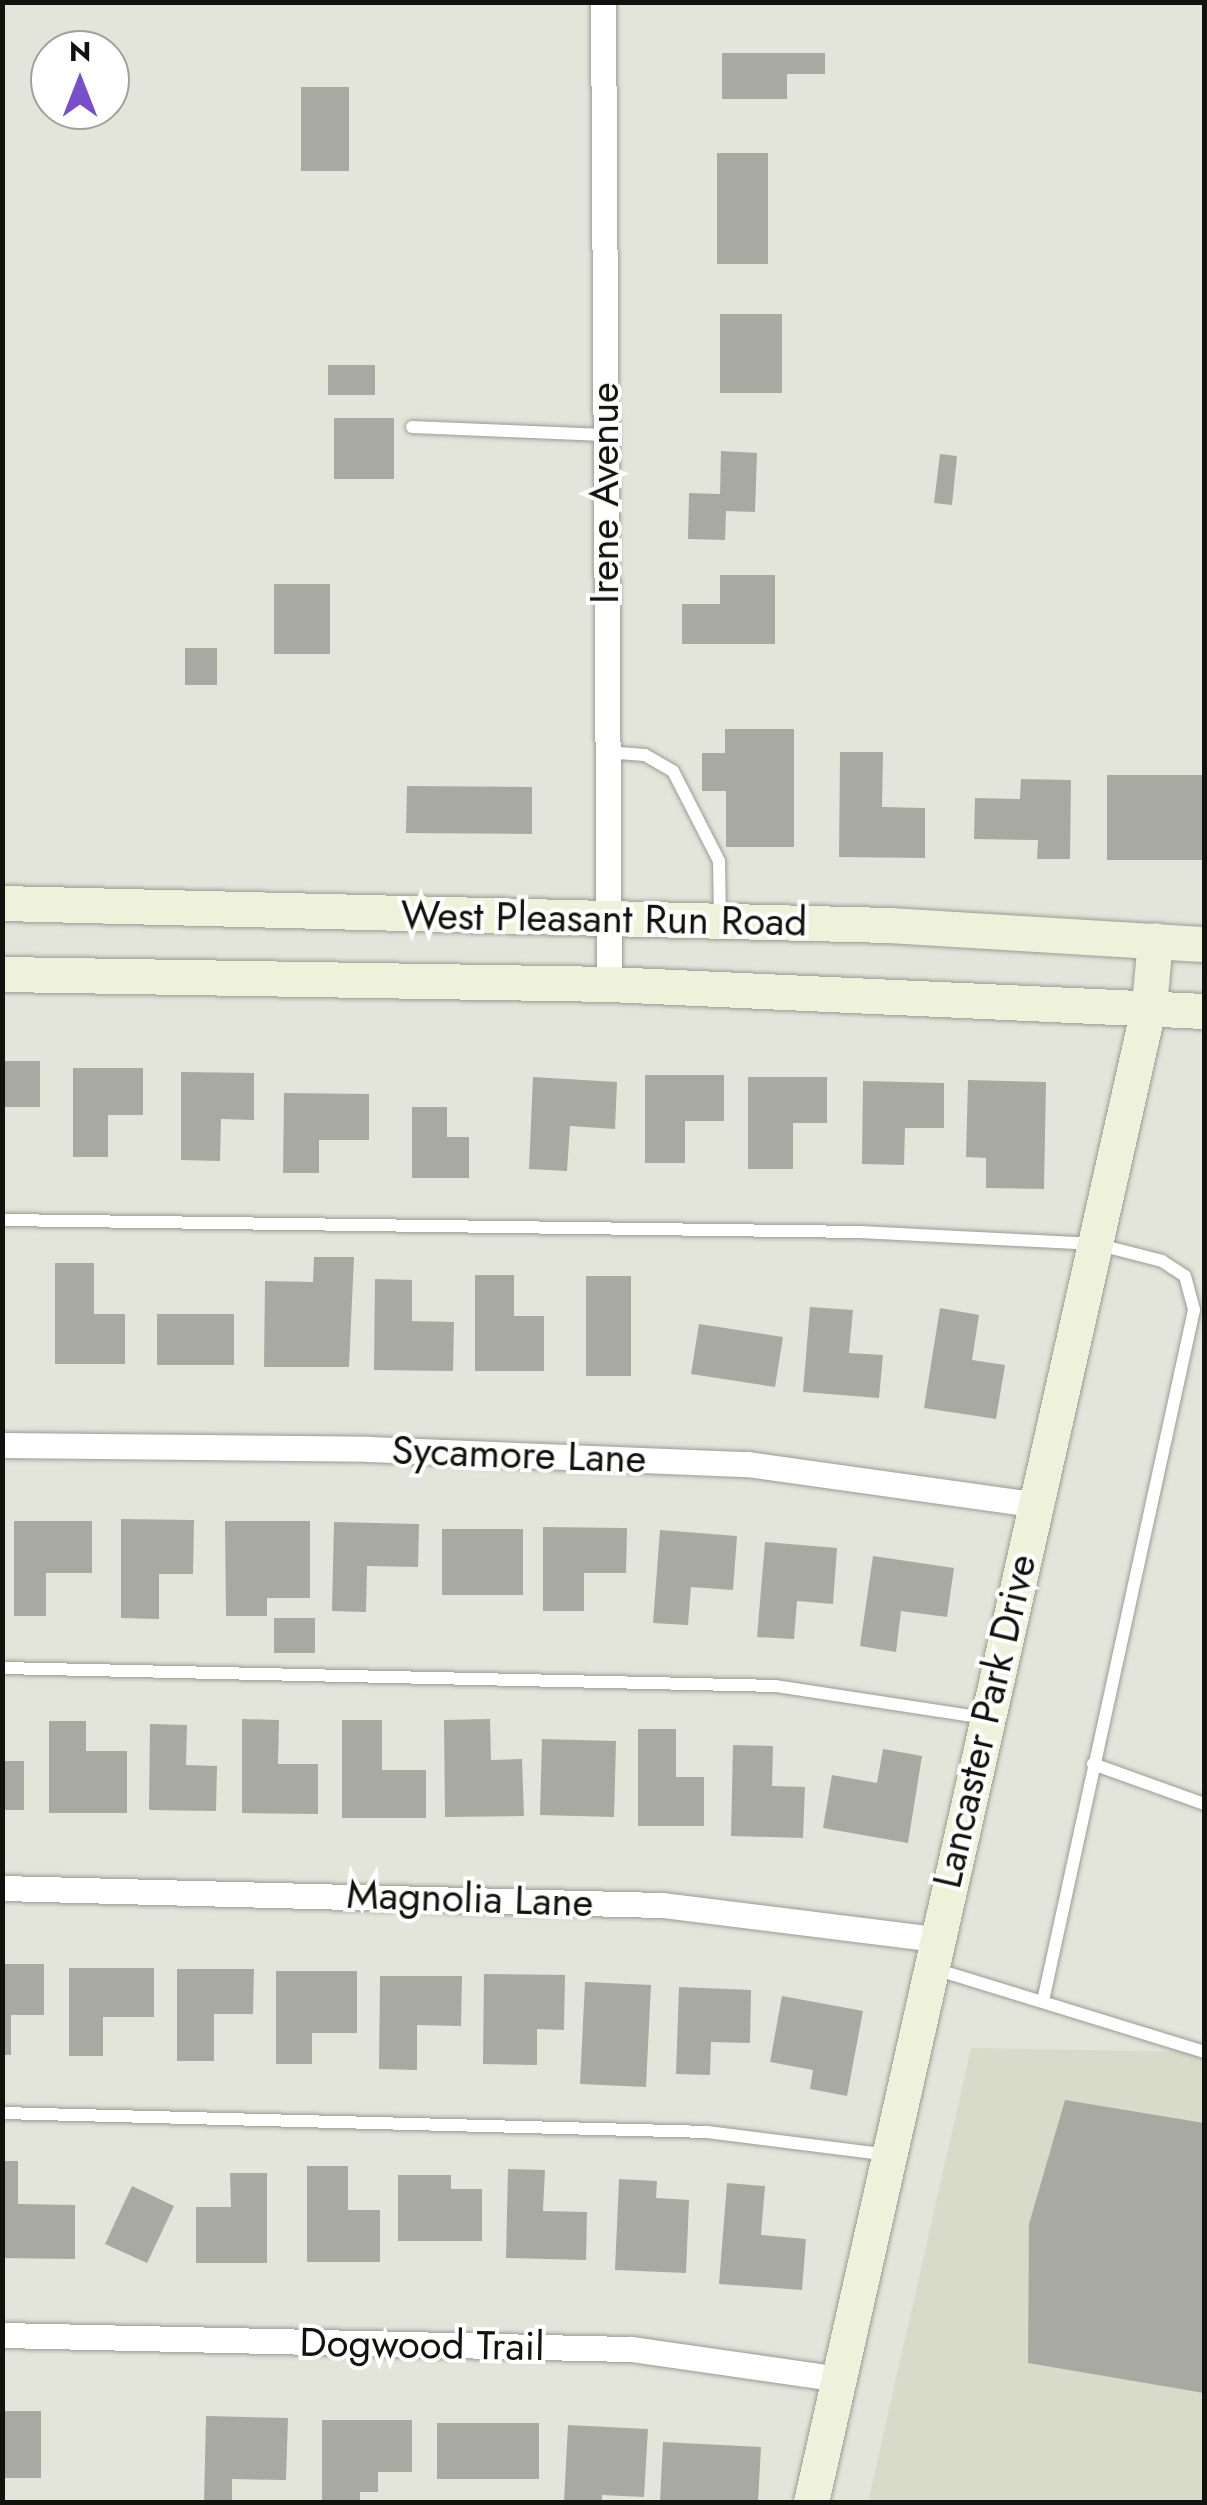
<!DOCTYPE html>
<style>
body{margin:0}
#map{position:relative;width:1207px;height:2505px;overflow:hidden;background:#e3e5db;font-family:Jost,sans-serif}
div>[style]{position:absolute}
.built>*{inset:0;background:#d8dbca}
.building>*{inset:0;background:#a8aaa1}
.roads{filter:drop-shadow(0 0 2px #9a9c93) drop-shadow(0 0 2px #9a9c93)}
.lane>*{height:12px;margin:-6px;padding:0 6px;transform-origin:6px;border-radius:6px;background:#fff}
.street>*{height:25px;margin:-12.5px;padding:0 12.5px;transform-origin:12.5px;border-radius:12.5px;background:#fff}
.secondary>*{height:35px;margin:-17.5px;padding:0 17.5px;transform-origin:17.5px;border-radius:17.5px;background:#eff2da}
span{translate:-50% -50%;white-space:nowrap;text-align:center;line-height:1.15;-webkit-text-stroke:8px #fff;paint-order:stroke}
.street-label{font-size:40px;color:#11110e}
.frame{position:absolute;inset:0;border:5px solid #11110e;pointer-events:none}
.north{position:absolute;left:30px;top:30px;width:100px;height:100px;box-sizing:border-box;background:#fff;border:2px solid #a0a09f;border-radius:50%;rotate:0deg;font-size:28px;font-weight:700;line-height:40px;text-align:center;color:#11110e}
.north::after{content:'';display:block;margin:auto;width:35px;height:45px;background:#774fc8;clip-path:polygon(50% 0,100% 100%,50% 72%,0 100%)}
</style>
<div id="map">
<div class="built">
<div style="clip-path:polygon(971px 2048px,1204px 2052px,1204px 2502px,868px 2502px)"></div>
</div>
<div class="building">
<div style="clip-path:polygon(722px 53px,825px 53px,825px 74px,787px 74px,787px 99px,722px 99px)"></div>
<div style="clip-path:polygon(301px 87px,349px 87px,349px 171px,301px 171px)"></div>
<div style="clip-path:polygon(717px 153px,768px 153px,768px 264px,717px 264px)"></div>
<div style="clip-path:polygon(720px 314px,782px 314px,782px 393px,720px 393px)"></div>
<div style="clip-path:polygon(328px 365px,375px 365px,375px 395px,328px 395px)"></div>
<div style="clip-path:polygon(334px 418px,394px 418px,394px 479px,334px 479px)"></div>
<div style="clip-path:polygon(721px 451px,757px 453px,755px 512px,726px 511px,725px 540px,688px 539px,689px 493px,720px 494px)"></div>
<div style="clip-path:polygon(940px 454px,957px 456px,952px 505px,934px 503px)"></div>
<div style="clip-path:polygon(720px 575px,775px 575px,775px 644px,682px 644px,682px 604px,720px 604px)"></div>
<div style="clip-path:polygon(274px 584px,330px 584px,330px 654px,274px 654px)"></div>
<div style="clip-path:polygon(185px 648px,217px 648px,217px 685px,185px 685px)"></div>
<div style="clip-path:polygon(725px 729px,794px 729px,794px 847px,726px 847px,726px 791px,702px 791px,702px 753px,725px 753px)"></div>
<div style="clip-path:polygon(840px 752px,883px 752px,882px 807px,925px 808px,925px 858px,839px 857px)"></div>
<div style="clip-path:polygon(1107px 775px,1204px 775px,1204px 860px,1107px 860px)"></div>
<div style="clip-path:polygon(1021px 779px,1071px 780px,1070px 859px,1037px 859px,1038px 840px,974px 839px,975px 798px,1020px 799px)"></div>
<div style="clip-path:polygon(407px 786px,532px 787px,532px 834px,406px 833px)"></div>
<div style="clip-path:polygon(2px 1061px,40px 1061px,40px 1107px,2px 1107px)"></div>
<div style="clip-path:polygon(73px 1068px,143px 1068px,143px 1115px,108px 1115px,108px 1157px,73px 1157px)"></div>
<div style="clip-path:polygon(181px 1072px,254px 1073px,254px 1120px,221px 1119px,220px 1161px,181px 1160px)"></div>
<div style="clip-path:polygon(645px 1075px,724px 1075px,724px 1121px,685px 1121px,685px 1163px,645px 1163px)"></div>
<div style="clip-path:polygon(533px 1077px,617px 1082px,615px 1129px,570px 1126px,567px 1171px,529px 1169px)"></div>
<div style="clip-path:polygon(748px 1077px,827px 1077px,827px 1123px,793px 1123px,793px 1169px,748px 1169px)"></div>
<div style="clip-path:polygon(968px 1080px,1046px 1082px,1044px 1189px,986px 1188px,986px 1158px,966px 1157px)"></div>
<div style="clip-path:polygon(863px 1081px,944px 1083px,944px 1128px,905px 1128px,904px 1165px,862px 1164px)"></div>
<div style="clip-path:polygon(284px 1093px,369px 1094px,369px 1140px,319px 1140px,319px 1173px,283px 1173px)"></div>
<div style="clip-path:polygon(412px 1107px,447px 1107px,447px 1137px,469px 1137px,469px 1178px,412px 1178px)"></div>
<div style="clip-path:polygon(314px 1257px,354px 1257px,349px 1367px,264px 1367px,265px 1281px,313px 1282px)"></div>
<div style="clip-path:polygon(55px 1263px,94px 1263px,94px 1314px,125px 1314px,125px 1364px,55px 1364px)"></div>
<div style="clip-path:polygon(475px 1275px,514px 1275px,514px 1316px,544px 1316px,544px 1371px,475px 1371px)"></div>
<div style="clip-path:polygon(586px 1276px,631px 1276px,631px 1376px,586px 1376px)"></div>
<div style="clip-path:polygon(375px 1279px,412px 1280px,412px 1321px,454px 1322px,453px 1371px,374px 1370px)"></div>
<div style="clip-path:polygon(810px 1307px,853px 1310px,849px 1353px,883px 1355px,879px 1398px,803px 1392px)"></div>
<div style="clip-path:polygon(940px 1308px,979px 1315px,972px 1360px,1005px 1365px,996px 1419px,924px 1408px)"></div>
<div style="clip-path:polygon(157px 1314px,234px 1314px,234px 1365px,157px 1365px)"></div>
<div style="clip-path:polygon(699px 1324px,783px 1337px,775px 1387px,691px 1374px)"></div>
<div style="clip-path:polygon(121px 1519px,194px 1520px,193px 1574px,159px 1574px,159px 1619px,121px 1618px)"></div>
<div style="clip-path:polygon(14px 1521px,92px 1521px,92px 1573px,46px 1573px,46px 1616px,14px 1616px)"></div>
<div style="clip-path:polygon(225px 1521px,310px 1521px,310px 1598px,267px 1598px,267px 1616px,226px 1616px)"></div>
<div style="clip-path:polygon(334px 1522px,419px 1524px,418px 1567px,367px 1566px,366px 1612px,332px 1611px)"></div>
<div style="clip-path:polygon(543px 1527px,627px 1528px,626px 1573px,584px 1573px,584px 1611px,543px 1611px)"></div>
<div style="clip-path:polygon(442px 1529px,523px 1529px,523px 1595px,442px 1595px)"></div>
<div style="clip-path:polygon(660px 1530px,737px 1536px,733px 1590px,691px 1587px,688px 1625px,653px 1623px)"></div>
<div style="clip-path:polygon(765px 1542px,837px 1548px,833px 1604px,797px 1601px,794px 1639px,757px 1637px)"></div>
<div style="clip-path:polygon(873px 1556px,954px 1568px,947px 1617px,901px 1611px,896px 1652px,860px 1646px)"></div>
<div style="clip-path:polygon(274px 1618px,315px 1618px,315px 1653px,274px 1653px)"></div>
<div style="clip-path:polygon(242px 1719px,279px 1720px,278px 1764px,318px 1764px,318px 1814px,242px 1813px)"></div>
<div style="clip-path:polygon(490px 1719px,491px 1760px,522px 1759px,524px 1816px,445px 1817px,444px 1720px)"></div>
<div style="clip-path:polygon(342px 1720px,382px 1720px,382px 1770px,426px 1770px,426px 1818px,342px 1818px)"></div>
<div style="clip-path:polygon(49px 1721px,86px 1721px,86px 1751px,127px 1751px,127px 1813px,49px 1813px)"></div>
<div style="clip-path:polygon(150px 1724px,187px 1725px,186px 1765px,217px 1766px,216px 1811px,149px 1810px)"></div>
<div style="clip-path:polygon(638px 1729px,676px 1729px,676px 1777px,704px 1777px,704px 1826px,638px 1826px)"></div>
<div style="clip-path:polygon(542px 1739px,616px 1741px,614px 1817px,540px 1815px)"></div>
<div style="clip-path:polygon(733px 1745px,773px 1746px,772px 1786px,805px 1787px,803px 1838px,731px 1836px)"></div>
<div style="clip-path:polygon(883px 1749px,922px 1756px,908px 1843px,823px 1828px,832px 1775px,877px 1783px)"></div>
<div style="clip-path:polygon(2px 1761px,24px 1761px,24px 1810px,2px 1810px)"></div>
<div style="clip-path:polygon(2px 1964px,44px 1964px,44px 2015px,11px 2015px,11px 2055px,2px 2055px)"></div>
<div style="clip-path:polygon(69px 1968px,154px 1968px,154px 2017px,103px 2017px,103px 2056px,69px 2056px)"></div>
<div style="clip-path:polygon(177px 1969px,254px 1969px,253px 2014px,214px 2014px,214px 2061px,177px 2061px)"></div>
<div style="clip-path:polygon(276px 1971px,357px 1971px,357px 2033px,312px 2033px,312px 2064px,276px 2064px)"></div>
<div style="clip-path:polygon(484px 1974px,565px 1975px,564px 2030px,537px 2029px,537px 2065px,483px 2064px)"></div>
<div style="clip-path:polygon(380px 1976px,462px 1976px,461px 2026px,417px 2025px,417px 2070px,379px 2069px)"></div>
<div style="clip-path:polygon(585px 1982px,651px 1985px,646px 2087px,580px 2084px)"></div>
<div style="clip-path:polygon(679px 1987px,751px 1990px,750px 2043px,711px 2042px,710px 2075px,676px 2074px)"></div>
<div style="clip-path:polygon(782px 1996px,863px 2011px,847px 2096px,810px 2089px,813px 2070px,770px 2062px)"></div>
<div style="clip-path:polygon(1065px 2100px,1204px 2123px,1204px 2393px,1028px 2363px,1029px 2224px)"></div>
<div style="clip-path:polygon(2px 2161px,18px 2161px,18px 2204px,75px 2205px,75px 2259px,2px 2258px)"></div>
<div style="clip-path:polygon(307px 2166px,348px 2166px,348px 2210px,380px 2210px,380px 2262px,307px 2262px)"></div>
<div style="clip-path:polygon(508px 2169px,545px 2170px,543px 2211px,587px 2212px,586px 2260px,506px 2258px)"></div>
<div style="clip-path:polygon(230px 2173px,267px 2173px,267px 2263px,196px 2263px,196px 2207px,231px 2207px)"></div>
<div style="clip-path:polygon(398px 2175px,451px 2175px,451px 2189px,482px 2189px,482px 2241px,398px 2241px)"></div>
<div style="clip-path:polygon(619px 2179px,657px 2181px,656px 2198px,689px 2200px,686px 2273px,615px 2270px)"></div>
<div style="clip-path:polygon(727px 2183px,765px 2186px,761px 2235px,806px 2239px,802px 2290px,719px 2284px)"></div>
<div style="clip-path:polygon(132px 2186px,174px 2206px,147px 2263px,105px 2244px)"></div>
<div style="clip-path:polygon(2px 2411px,41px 2411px,41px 2478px,2px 2478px)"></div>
<div style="clip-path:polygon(206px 2416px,288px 2418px,286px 2480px,232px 2479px,232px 2502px,204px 2502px)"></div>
<div style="clip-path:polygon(322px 2420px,412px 2420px,412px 2472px,378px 2472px,378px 2492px,360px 2492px,360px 2502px,322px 2502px)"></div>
<div style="clip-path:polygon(437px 2423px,539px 2423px,539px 2479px,437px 2479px)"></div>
<div style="clip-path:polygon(568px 2425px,648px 2429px,644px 2497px,602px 2495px,602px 2502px,564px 2502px)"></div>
<div style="clip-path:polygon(663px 2442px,761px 2447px,758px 2502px,660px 2502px)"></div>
</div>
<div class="roads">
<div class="lane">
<div style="left:412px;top:427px;width:192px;rotate:2.4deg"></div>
<div style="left:605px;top:752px;width:40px;rotate:4.3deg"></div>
<div style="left:645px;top:755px;width:32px;rotate:30deg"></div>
<div style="left:673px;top:771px;width:101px;rotate:62.9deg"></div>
<div style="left:719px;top:861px;width:57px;rotate:89deg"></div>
<div style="left:2px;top:1220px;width:858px;rotate:0.8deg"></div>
<div style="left:860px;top:1232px;width:236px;rotate:2.9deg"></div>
<div style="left:1096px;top:1244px;width:68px;rotate:14.4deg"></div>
<div style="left:1162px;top:1261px;width:27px;rotate:33deg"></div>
<div style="left:1185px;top:1276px;width:35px;rotate:75deg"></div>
<div style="left:1194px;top:1310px;width:707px;rotate:102.33deg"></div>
<div style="left:2px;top:1668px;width:774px;rotate:1.33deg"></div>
<div style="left:776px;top:1686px;width:211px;rotate:8.7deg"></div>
<div style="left:1093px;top:1764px;width:118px;rotate:19.8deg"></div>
<div style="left:935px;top:1969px;width:282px;rotate:17.1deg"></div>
<div style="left:2px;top:2113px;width:705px;rotate:1.54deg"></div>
<div style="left:707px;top:2132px;width:182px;rotate:7.2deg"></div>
</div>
<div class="street">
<div style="left:603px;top:2px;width:982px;rotate:89.65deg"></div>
<div style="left:2px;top:1445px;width:367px;rotate:0.6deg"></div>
<div style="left:369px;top:1449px;width:379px;rotate:2.3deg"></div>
<div style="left:748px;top:1464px;width:288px;rotate:8deg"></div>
<div style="left:2px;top:1888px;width:660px;rotate:1.48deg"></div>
<div style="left:662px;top:1905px;width:274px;rotate:7.1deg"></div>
<div style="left:2px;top:2335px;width:629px;rotate:1.28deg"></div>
<div style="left:631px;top:2349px;width:210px;rotate:8.2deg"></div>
</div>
<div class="secondary">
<div style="left:2px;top:903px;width:888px;rotate:1.42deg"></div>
<div style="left:890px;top:925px;width:315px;rotate:3.5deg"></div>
<div style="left:2px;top:974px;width:607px;rotate:0.94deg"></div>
<div style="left:609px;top:984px;width:596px;rotate:2.6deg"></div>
<div style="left:811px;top:2502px;width:1535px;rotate:-77.28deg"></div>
<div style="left:1149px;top:1005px;width:65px;rotate:-84.7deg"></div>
</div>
</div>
<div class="street-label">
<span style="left:604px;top:493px;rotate:-90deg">Irene Avenue</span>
<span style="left:604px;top:918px;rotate:1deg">West Pleasant Run Road</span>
<span style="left:519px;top:1454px;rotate:2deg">Sycamore Lane</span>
<span style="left:984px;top:1721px;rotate:-77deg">Lancaster Park Drive</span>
<span style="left:470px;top:1898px;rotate:2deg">Magnolia Lane</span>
<span style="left:422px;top:2344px;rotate:1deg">Dogwood Trail</span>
</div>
<div class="frame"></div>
<div class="north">N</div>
</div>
